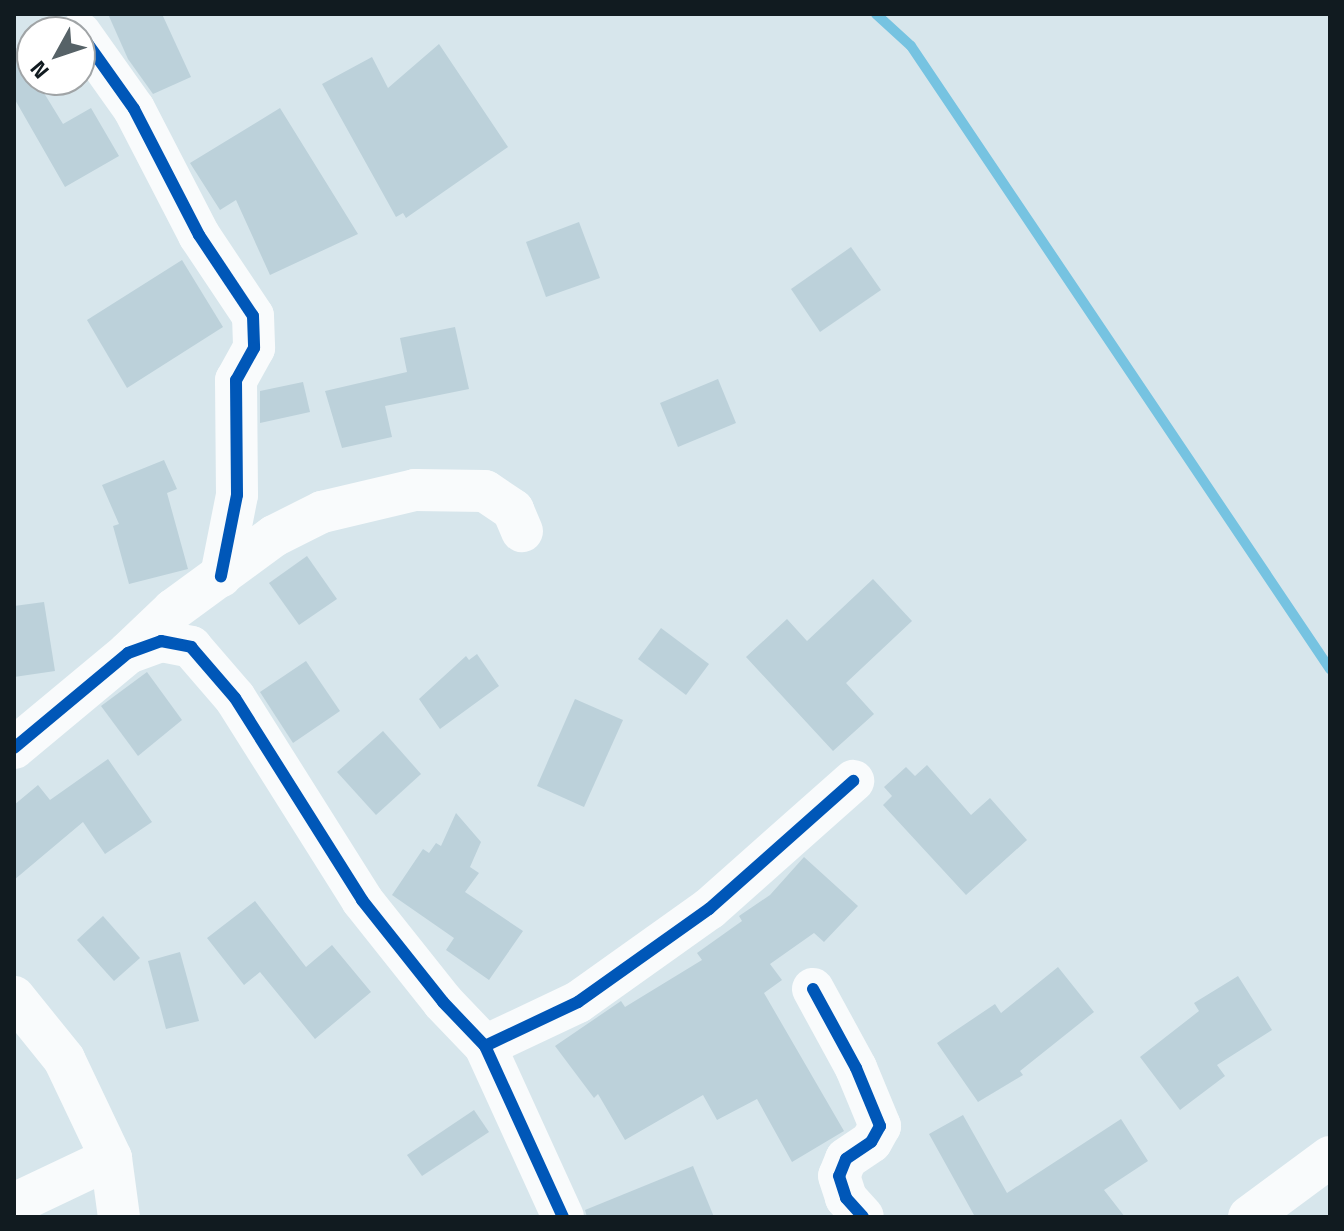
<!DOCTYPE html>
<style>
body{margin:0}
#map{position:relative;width:1344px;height:1231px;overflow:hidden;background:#d7e6ec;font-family:"Titillium Web",sans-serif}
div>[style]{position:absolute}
.stream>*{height:10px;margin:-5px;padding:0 5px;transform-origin:5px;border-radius:5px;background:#76c3e1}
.building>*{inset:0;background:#bcd1da}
.minor>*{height:42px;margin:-21px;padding:0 21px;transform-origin:21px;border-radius:21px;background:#f9fbfc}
.cycleway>*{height:12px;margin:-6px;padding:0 6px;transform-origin:6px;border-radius:6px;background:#0057b8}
span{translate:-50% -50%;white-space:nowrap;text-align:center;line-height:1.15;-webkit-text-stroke:6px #fff;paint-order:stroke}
.frame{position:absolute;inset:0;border:16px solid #111b20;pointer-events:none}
.north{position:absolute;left:16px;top:16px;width:80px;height:80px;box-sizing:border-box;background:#fff;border:2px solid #a0a4a6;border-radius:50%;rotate:230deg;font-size:22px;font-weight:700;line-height:32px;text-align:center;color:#111b20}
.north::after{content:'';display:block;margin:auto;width:28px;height:36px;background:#566267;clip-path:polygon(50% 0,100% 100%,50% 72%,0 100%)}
</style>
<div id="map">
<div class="stream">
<div style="left:876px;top:14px;width:47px;rotate:42.4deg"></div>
<div style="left:911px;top:46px;width:751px;rotate:56.08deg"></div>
</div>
<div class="building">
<div style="clip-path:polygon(108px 14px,162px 14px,191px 77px,153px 94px,128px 59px)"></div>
<div style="clip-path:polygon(14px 44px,63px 124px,91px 108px,119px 156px,65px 187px,14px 98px)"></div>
<div style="clip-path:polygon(439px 44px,508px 147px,406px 218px,403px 213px,396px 217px,322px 84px,372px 57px,388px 88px)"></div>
<div style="clip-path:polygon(280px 108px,358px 234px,270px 275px,236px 200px,220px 210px,190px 163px)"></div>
<div style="clip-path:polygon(579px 222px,600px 278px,546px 297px,526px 242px)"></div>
<div style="clip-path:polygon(851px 247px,881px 290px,820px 332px,791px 289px)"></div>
<div style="clip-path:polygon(182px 260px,223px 327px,127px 388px,87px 320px)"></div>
<div style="clip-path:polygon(455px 327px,469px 389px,385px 406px,392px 437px,342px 448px,325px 391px,407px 372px,400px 338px)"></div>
<div style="clip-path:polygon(718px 379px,736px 423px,678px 447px,660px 403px)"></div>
<div style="clip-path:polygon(303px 382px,310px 412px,260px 423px,260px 391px)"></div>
<div style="clip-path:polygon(164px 460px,177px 489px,167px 493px,188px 569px,129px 584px,113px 526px,119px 524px,102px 485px)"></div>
<div style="clip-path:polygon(307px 556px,337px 599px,299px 625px,269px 583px)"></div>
<div style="clip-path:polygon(873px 579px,912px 621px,846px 683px,874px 714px,833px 751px,746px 657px,787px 619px,807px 641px)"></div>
<div style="clip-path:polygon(44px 602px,55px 671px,14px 677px,14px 606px)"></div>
<div style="clip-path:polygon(661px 628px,709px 664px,686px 695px,638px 659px)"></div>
<div style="clip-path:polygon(477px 654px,499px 686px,440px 729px,419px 699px,466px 656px,469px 660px)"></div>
<div style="clip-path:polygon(306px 661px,340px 711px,293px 743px,260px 692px)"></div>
<div style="clip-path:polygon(147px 672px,182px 720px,138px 756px,101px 706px)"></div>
<div style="clip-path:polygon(575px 699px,623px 720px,584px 807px,537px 786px)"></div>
<div style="clip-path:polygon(383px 731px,421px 774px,376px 815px,337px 772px)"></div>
<div style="clip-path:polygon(108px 759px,152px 822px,105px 854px,83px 822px,14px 880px,14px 805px,38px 785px,50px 800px)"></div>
<div style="clip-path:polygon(927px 765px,971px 815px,990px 798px,1027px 840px,966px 895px,883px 805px,892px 796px,884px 787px,906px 767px,915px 776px)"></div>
<div style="clip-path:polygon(456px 813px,481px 842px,470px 867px,479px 873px,465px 892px,523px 931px,489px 980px,446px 950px,454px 938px,392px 895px,423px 849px,429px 853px,436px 843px,441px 846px)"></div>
<div style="clip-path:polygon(804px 857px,858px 906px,824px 942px,814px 933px,770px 964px,782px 980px,764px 993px,844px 1131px,792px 1162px,757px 1099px,717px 1120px,703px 1095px,625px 1140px,598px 1094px,594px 1098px,555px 1046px,621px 1001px,625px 1007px,702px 960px,697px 953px,742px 921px,739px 916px,770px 895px)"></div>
<div style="clip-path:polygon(255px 901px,306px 967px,332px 945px,371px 992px,315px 1039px,260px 972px,244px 985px,207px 938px)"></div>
<div style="clip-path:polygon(103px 916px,140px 958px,114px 981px,77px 940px)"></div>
<div style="clip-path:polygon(180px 952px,199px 1021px,166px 1029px,148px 961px)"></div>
<div style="clip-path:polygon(1058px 967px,1094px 1012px,1020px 1071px,1023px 1075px,978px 1102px,937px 1043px,995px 1004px,1001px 1013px)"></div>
<div style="clip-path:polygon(1238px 976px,1272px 1030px,1217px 1065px,1225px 1076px,1180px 1110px,1140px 1057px,1199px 1011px,1194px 1003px)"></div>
<div style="clip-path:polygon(474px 1110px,489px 1132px,422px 1176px,407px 1155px)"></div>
<div style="clip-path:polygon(963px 1115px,1007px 1193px,1121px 1119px,1148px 1161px,1104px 1190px,1125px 1217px,971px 1217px,974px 1215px,929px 1134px)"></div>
<div style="clip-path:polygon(693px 1166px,714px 1217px,587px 1217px,585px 1210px)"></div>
</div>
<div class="minor">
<div style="left:80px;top:33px;width:93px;rotate:54.6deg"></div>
<div style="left:134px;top:109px;width:142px;rotate:62.7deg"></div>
<div style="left:199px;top:235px;width:97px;rotate:56.3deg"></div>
<div style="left:253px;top:316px;width:32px;rotate:88deg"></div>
<div style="left:254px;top:348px;width:37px;rotate:119deg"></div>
<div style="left:236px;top:380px;width:115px;rotate:89.5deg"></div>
<div style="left:237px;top:495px;width:83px;rotate:101.2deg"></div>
<div style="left:129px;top:652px;width:61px;rotate:-43.7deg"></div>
<div style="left:173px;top:610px;width:125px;rotate:-36.2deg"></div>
<div style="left:274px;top:536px;width:54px;rotate:-26.6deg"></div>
<div style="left:322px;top:512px;width:96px;rotate:-13.3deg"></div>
<div style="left:415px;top:490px;width:70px;rotate:0.8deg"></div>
<div style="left:485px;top:491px;width:34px;rotate:34deg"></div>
<div style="left:513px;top:510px;width:23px;rotate:67deg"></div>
<div style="left:14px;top:748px;width:148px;rotate:-39.8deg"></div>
<div style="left:128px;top:653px;width:35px;rotate:-20deg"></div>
<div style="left:161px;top:641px;width:31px;rotate:11deg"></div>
<div style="left:191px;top:647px;width:67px;rotate:49.2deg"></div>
<div style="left:235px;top:698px;width:239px;rotate:57.8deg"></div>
<div style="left:362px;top:900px;width:130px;rotate:51.5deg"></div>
<div style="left:443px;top:1002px;width:61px;rotate:46.3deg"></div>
<div style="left:485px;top:1046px;width:188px;rotate:65.5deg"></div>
<div style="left:813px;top:989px;width:90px;rotate:61.4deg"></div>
<div style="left:856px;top:1068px;width:63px;rotate:67.5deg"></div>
<div style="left:880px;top:1126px;width:18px;rotate:119deg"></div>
<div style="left:871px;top:1142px;width:30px;rotate:146deg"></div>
<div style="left:846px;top:1159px;width:18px;rotate:112deg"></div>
<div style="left:839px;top:1176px;width:23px;rotate:72deg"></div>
<div style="left:846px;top:1198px;width:25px;rotate:48deg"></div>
<div style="left:14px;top:997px;width:80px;rotate:51.1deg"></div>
<div style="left:64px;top:1059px;width:110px;rotate:64.6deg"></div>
<div style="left:111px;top:1158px;width:60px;rotate:82.3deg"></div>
<div style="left:485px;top:1046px;width:103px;rotate:-25.3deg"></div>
<div style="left:578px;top:1002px;width:161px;rotate:-35.4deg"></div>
<div style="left:709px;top:909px;width:193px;rotate:-41.6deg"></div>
<div style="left:14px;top:1204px;width:107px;rotate:-25.4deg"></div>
<div style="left:1249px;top:1217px;width:101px;rotate:-36.5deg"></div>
</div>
<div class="cycleway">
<div style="left:80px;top:33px;width:93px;rotate:54.6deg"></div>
<div style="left:134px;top:109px;width:142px;rotate:62.7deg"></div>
<div style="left:199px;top:235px;width:97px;rotate:56.3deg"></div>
<div style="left:253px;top:316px;width:32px;rotate:88deg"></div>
<div style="left:254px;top:348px;width:37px;rotate:119deg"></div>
<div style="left:236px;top:380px;width:115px;rotate:89.5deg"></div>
<div style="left:237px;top:495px;width:83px;rotate:101.2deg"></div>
<div style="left:14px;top:748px;width:148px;rotate:-39.8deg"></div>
<div style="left:128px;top:653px;width:35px;rotate:-20deg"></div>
<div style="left:161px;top:641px;width:31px;rotate:11deg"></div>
<div style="left:191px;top:647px;width:67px;rotate:49.2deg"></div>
<div style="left:235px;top:698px;width:239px;rotate:57.8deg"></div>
<div style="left:362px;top:900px;width:130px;rotate:51.5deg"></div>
<div style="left:443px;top:1002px;width:61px;rotate:46.3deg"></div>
<div style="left:485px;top:1046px;width:188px;rotate:65.5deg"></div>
<div style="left:813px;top:989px;width:90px;rotate:61.4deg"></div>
<div style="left:856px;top:1068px;width:63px;rotate:67.5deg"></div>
<div style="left:880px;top:1126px;width:18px;rotate:119deg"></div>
<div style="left:871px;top:1142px;width:30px;rotate:146deg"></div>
<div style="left:846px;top:1159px;width:18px;rotate:112deg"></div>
<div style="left:839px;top:1176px;width:23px;rotate:72deg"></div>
<div style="left:846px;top:1198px;width:25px;rotate:48deg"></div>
<div style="left:485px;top:1046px;width:103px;rotate:-25.3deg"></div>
<div style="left:578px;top:1002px;width:161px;rotate:-35.4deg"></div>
<div style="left:709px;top:909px;width:193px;rotate:-41.6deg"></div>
</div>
<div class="frame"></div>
<div class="north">N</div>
</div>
